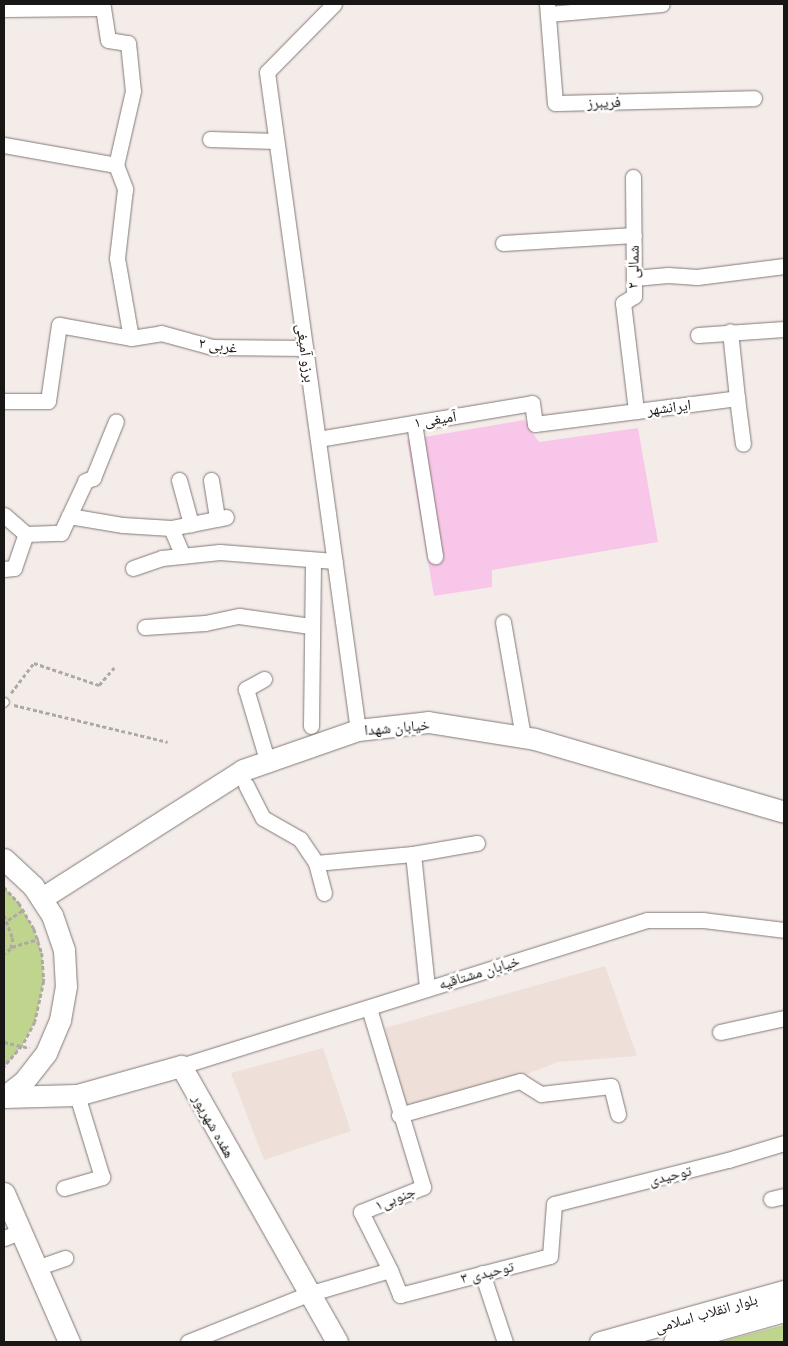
<!DOCTYPE html>
<meta charset="utf-8">
<style>
body{margin:0}
#map{position:relative;width:788px;height:1346px;overflow:hidden;background:#f4ece9;font-family:"Space Grotesk","Noto Naskh Arabic",sans-serif}
div>[style]{position:absolute}
.built>*{inset:0;background:#efdfd9}
.green>*{inset:0;background:#bfd48c}
.building>*{inset:0;background:#f8c6e9}
.path>*{height:2.5px;margin-top:-1.25px;transform-origin:0;background:repeating-linear-gradient(90deg,#aea8a6 0 4px,transparent 0 6.5px)}
.roads{filter:drop-shadow(0 0 1px #817a77) drop-shadow(0 0 1px #817a77)}
.lane>*{height:8px;margin:-4px;padding:0 4px;transform-origin:4px;border-radius:4px;background:#fff}
.street>*{height:15px;margin:-7.5px;padding:0 7.5px;transform-origin:7.5px;border-radius:7.5px;background:#fff}
.secondary>*{height:21px;margin:-10.5px;padding:0 10.5px;transform-origin:10.5px;border-radius:10.5px;background:#fff}
span{translate:-50% -50%;white-space:nowrap;text-align:center;line-height:1.15;-webkit-text-stroke:5px #fff;paint-order:stroke}
.street-label{font-size:15px;color:#191716}
.frame{position:absolute;inset:0;border:5px solid #191716;pointer-events:none}
</style>
<div id="map">
<div class="built">
<div style="clip-path:polygon(605px 966px,637px 1056px,558px 1062px,519px 1077px,401px 1111px,385px 1028px)"></div>
<div style="clip-path:polygon(323px 1048px,351px 1131px,264px 1160px,231px 1073px)"></div>
</div>
<div class="green">
<div style="clip-path:polygon(4px 887px,19px 903px,34px 929px,42px 953px,44px 981px,35px 1022px,22px 1046px,4px 1067px)"></div>
<div style="clip-path:polygon(784px 1325px,784px 1342px,720px 1342px)"></div>
</div>
<div class="building">
<div style="clip-path:polygon(524px 420px,539px 442px,638px 428px,658px 542px,492px 570px,492px 587px,434px 596px,407px 440px)"></div>
</div>
<div class="path">
<div style="left:11px;top:693px;width:38px;rotate:-53deg"></div>
<div style="left:34px;top:663px;width:69px;rotate:18.7deg"></div>
<div style="left:99px;top:685px;width:23px;rotate:-49deg"></div>
<div style="left:14px;top:705px;width:158px;rotate:13.5deg"></div>
<div style="left:4px;top:887px;width:22px;rotate:47deg"></div>
<div style="left:19px;top:903px;width:30px;rotate:60deg"></div>
<div style="left:34px;top:929px;width:25px;rotate:72deg"></div>
<div style="left:42px;top:953px;width:28px;rotate:86deg"></div>
<div style="left:44px;top:981px;width:42px;rotate:102.4deg"></div>
<div style="left:35px;top:1022px;width:27px;rotate:118deg"></div>
<div style="left:22px;top:1046px;width:28px;rotate:131deg"></div>
<div style="left:4px;top:915px;width:25px;rotate:69deg"></div>
<div style="left:13px;top:938px;width:11px;rotate:100deg"></div>
<div style="left:11px;top:949px;width:9px;rotate:144deg"></div>
<div style="left:8px;top:920px;width:18px;rotate:-34deg"></div>
<div style="left:12px;top:947px;width:28px;rotate:-17deg"></div>
<div style="left:4px;top:1042px;width:26px;rotate:13deg"></div>
</div>
<div class="roads">
<div class="lane">
<div style="left:4px;top:703px;width:1px;rotate:-45deg"></div>
</div>
<div class="street">
<div style="left:334px;top:4px;width:95px;rotate:134.6deg"></div>
<div style="left:267px;top:72px;width:664px;rotate:82.13deg"></div>
<div style="left:547px;top:4px;width:99px;rotate:85.4deg"></div>
<div style="left:555px;top:103px;width:199px;rotate:-1.4deg"></div>
<div style="left:4px;top:9px;width:99px;rotate:-0.6deg"></div>
<div style="left:103px;top:8px;width:32px;rotate:81deg"></div>
<div style="left:108px;top:40px;width:20px;rotate:9deg"></div>
<div style="left:128px;top:43px;width:48px;rotate:84.1deg"></div>
<div style="left:133px;top:91px;width:76px;rotate:102.9deg"></div>
<div style="left:548px;top:14px;width:114px;rotate:-5deg"></div>
<div style="left:210px;top:139px;width:66px;rotate:1.7deg"></div>
<div style="left:4px;top:145px;width:114px;rotate:10.1deg"></div>
<div style="left:116px;top:165px;width:26px;rotate:69deg"></div>
<div style="left:125px;top:189px;width:69px;rotate:96.6deg"></div>
<div style="left:117px;top:258px;width:81px;rotate:80.1deg"></div>
<div style="left:633px;top:177px;width:119px;rotate:89.5deg"></div>
<div style="left:634px;top:296px;width:13px;rotate:148deg"></div>
<div style="left:623px;top:303px;width:109px;rotate:83.1deg"></div>
<div style="left:503px;top:243px;width:131px;rotate:-3.5deg"></div>
<div style="left:634px;top:278px;width:34px;rotate:-5deg"></div>
<div style="left:668px;top:275px;width:29px;rotate:4deg"></div>
<div style="left:697px;top:277px;width:88px;rotate:-7.2deg"></div>
<div style="left:698px;top:335px;width:86px;rotate:-4deg"></div>
<div style="left:737px;top:398px;width:46px;rotate:82.6deg"></div>
<div style="left:4px;top:401px;width:44px"></div>
<div style="left:48px;top:401px;width:77px;rotate:-81.8deg"></div>
<div style="left:59px;top:325px;width:73px;rotate:10.2deg"></div>
<div style="left:131px;top:338px;width:30px;rotate:-9deg"></div>
<div style="left:161px;top:333px;width:53px;rotate:15.4deg"></div>
<div style="left:212px;top:347px;width:93px;rotate:0.6deg"></div>
<div style="left:414px;top:423px;width:135px;rotate:81deg"></div>
<div style="left:318px;top:439px;width:217px;rotate:-9.5deg"></div>
<div style="left:532px;top:403px;width:21px;rotate:82deg"></div>
<div style="left:535px;top:424px;width:204px;rotate:-7.3deg"></div>
<div style="left:737px;top:398px;width:67px;rotate:-96deg"></div>
<div style="left:179px;top:480px;width:46px;rotate:74.7deg"></div>
<div style="left:211px;top:480px;width:39px;rotate:81deg"></div>
<div style="left:4px;top:515px;width:29px;rotate:41deg"></div>
<div style="left:69px;top:516px;width:38px;rotate:-65deg"></div>
<div style="left:85px;top:481px;width:9px;rotate:-21deg"></div>
<div style="left:93px;top:478px;width:61px;rotate:-68deg"></div>
<div style="left:171px;top:528px;width:30px;rotate:67deg"></div>
<div style="left:133px;top:568px;width:31px;rotate:-19deg"></div>
<div style="left:162px;top:558px;width:58px;rotate:-5.9deg"></div>
<div style="left:220px;top:552px;width:115px;rotate:4.5deg"></div>
<div style="left:4px;top:569px;width:10px;rotate:-6deg"></div>
<div style="left:14px;top:568px;width:36px;rotate:-71deg"></div>
<div style="left:26px;top:534px;width:35px;rotate:-2deg"></div>
<div style="left:61px;top:533px;width:19px;rotate:-65deg"></div>
<div style="left:69px;top:516px;width:55px;rotate:9.5deg"></div>
<div style="left:123px;top:525px;width:48px;rotate:3.6deg"></div>
<div style="left:171px;top:528px;width:56px;rotate:-11.3deg"></div>
<div style="left:503px;top:622px;width:117px;rotate:80.1deg"></div>
<div style="left:145px;top:627px;width:60px;rotate:-3.8deg"></div>
<div style="left:205px;top:623px;width:35px;rotate:-12deg"></div>
<div style="left:239px;top:616px;width:72px;rotate:8deg"></div>
<div style="left:264px;top:679px;width:21px;rotate:151deg"></div>
<div style="left:246px;top:689px;width:74px;rotate:73.5deg"></div>
<div style="left:311px;top:726px;width:164px;rotate:-89.3deg"></div>
<div style="left:246px;top:785px;width:37px;rotate:63deg"></div>
<div style="left:263px;top:818px;width:43px;rotate:29.6deg"></div>
<div style="left:300px;top:839px;width:29px;rotate:56deg"></div>
<div style="left:316px;top:863px;width:31px;rotate:75deg"></div>
<div style="left:413px;top:854px;width:135px;rotate:84deg"></div>
<div style="left:316px;top:863px;width:97px;rotate:-5.3deg"></div>
<div style="left:413px;top:854px;width:65px;rotate:-9.8deg"></div>
<div style="left:720px;top:1032px;width:66px;rotate:-12.3deg"></div>
<div style="left:181px;top:1066px;width:488px;rotate:-17.4deg"></div>
<div style="left:647px;top:920px;width:56px"></div>
<div style="left:703px;top:920px;width:82px;rotate:7deg"></div>
<div style="left:399px;top:1115px;width:126px;rotate:-15.7deg"></div>
<div style="left:520px;top:1081px;width:25px;rotate:32deg"></div>
<div style="left:541px;top:1094px;width:70px;rotate:-6.5deg"></div>
<div style="left:611px;top:1086px;width:29px;rotate:76deg"></div>
<div style="left:64px;top:1188px;width:40px;rotate:-16deg"></div>
<div style="left:102px;top:1177px;width:86px;rotate:-107deg"></div>
<div style="left:771px;top:1199px;width:13px;rotate:-13deg"></div>
<div style="left:4px;top:1238px;width:17px;rotate:-21deg"></div>
<div style="left:36px;top:1268px;width:31px;rotate:-19deg"></div>
<div style="left:390px;top:1270px;width:27px;rotate:68deg"></div>
<div style="left:400px;top:1295px;width:155px;rotate:-14.6deg"></div>
<div style="left:550px;top:1256px;width:52px;rotate:-85.6deg"></div>
<div style="left:554px;top:1204px;width:179px;rotate:-14.2deg"></div>
<div style="left:728px;top:1160px;width:59px;rotate:-16.9deg"></div>
<div style="left:482px;top:1273px;width:73px;rotate:71.6deg"></div>
<div style="left:188px;top:1342px;width:129px;rotate:-21.8deg"></div>
<div style="left:308px;top:1294px;width:85px;rotate:-16.3deg"></div>
<div style="left:390px;top:1270px;width:65px;rotate:-116.6deg"></div>
<div style="left:361px;top:1212px;width:67px;rotate:-22deg"></div>
<div style="left:423px;top:1187px;width:187px;rotate:-106.8deg"></div>
</div>
<div class="secondary">
<div style="left:4px;top:859px;width:40px;rotate:43deg"></div>
<div style="left:33px;top:886px;width:35px;rotate:57deg"></div>
<div style="left:52px;top:915px;width:37px;rotate:71deg"></div>
<div style="left:64px;top:950px;width:36px;rotate:87deg"></div>
<div style="left:66px;top:986px;width:35px;rotate:100deg"></div>
<div style="left:60px;top:1020px;width:36px;rotate:113deg"></div>
<div style="left:46px;top:1053px;width:37px;rotate:128deg"></div>
<div style="left:23px;top:1082px;width:24px;rotate:142deg"></div>
<div style="left:42px;top:898px;width:238px;rotate:-32.5deg"></div>
<div style="left:243px;top:770px;width:122px;rotate:-19.2deg"></div>
<div style="left:358px;top:730px;width:70px;rotate:-6.5deg"></div>
<div style="left:428px;top:722px;width:108px;rotate:9deg"></div>
<div style="left:535px;top:739px;width:259px;rotate:16.3deg"></div>
<div style="left:4px;top:1097px;width:73px;rotate:-1.6deg"></div>
<div style="left:77px;top:1095px;width:108px;rotate:-15.6deg"></div>
<div style="left:181px;top:1066px;width:317px;rotate:60.5deg"></div>
<div style="left:4px;top:1193px;width:163px;rotate:66.4deg"></div>
<div style="left:600px;top:1342px;width:191px;rotate:-15.5deg"></div>
<div style="left:674px;top:1342px;width:114px;rotate:-15.7deg"></div>
</div>
</div>
<div class="street-label">
<span style="left:604px;top:102px;rotate:-2deg">فریبرز</span>
<span style="left:633px;top:267px;rotate:-89deg">۲ شمالی</span>
<span style="left:218px;top:345px;rotate:8deg">۲ غربی</span>
<span style="left:306px;top:353px;rotate:82deg">برزو آمیغی</span>
<span style="left:669px;top:407px;rotate:-7deg">ایرانشهر</span>
<span style="left:435px;top:419px;rotate:-9deg">آمیغی ۱</span>
<span style="left:397px;top:727px;rotate:-5deg">خیابان شهدا</span>
<span style="left:479px;top:972px;rotate:-17deg">خیابان مشتاقیه</span>
<span style="left:214px;top:1126px;rotate:61deg">هفده شهریور</span>
<span style="left:670px;top:1175px;rotate:-14deg">توحیدی</span>
<span style="left:395px;top:1198px;rotate:-22deg">جنوبی۱</span>
<span style="left:487px;top:1272px;rotate:-14deg">توحیدی ۳</span>
<span style="left:706px;top:1313px;rotate:-16deg">بلوار انقلاب اسلامی</span>
</div>
<div class="frame"></div>
</div>
